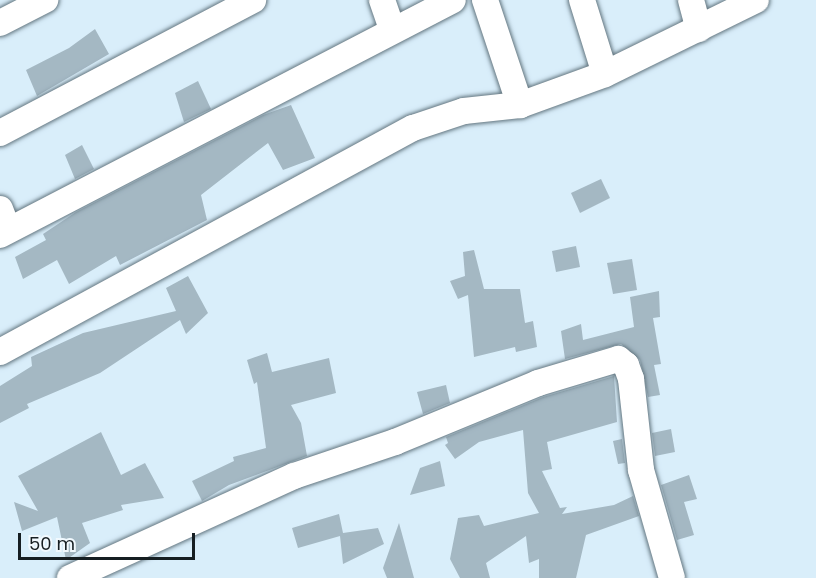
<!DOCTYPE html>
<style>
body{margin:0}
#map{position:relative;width:816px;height:578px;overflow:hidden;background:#d9eefa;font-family:Poppins,sans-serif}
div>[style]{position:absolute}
.building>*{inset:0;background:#a4b8c3}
.roads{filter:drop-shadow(0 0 2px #637680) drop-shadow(0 0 2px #637680)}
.street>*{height:26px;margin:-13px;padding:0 13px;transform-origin:13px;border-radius:13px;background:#fff}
span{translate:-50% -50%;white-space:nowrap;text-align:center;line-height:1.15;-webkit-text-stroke:6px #f1f9fe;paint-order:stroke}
.scale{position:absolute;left:18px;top:533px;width:177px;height:27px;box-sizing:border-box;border:3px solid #161e22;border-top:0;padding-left:8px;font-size:18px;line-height:21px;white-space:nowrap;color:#161e22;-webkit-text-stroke:4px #f1f9fe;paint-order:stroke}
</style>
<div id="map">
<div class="building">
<div style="clip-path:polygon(95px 29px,109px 54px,37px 96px,26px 70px,69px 48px)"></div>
<div style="clip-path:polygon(198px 81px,211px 109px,184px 122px,175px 93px)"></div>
<div style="clip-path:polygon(291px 105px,315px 158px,283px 170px,268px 143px,201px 195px,207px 220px,120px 265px,116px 256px,69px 284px,57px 260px,23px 279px,15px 257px,46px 240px,43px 234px,76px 212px,263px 115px)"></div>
<div style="clip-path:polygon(82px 145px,94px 169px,75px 179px,65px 155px)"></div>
<div style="clip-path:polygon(601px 179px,610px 198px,580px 213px,571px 193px)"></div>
<div style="clip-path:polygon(576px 246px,580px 267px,556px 272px,552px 251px)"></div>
<div style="clip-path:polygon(474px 250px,484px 289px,520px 289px,525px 323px,533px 321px,537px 347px,516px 352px,515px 347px,474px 357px,468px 295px,458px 299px,450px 281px,465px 276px,463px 252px)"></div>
<div style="clip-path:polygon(632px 259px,637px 290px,613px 294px,607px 263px)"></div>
<div style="clip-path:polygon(188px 276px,208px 313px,186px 334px,180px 320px,100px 373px,27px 404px,29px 408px,0 423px,0 386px,32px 366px,31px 357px,83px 333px,176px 311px,166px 288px)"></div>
<div style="clip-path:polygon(659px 291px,660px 317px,653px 318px,661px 364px,654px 365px,660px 395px,648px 397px,640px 360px,621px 344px,565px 359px,561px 331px,581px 324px,583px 340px,634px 327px,630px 297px)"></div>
<div style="clip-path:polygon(267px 353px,272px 372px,329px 358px,336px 393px,291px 405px,301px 423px,307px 456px,229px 485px,202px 501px,192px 481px,234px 461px,233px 457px,266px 448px,257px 382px,254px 384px,247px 360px)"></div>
<div style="clip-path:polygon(614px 376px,617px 422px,547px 442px,552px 469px,542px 471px,560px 508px,567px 507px,562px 514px,614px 505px,633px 496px,639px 516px,586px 535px,576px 578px,539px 578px,539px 559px,529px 563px,526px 536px,486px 563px,490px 578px,460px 578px,450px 559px,458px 518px,479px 515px,484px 526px,539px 513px,528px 493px,523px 430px,479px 442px,455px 459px,445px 445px,448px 443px,446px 437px,543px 397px)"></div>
<div style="clip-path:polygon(446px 385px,450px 403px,423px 414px,417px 392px)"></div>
<div style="clip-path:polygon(671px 429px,675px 452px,655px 456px,652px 433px)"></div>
<div style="clip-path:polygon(101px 432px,121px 475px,145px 463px,164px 498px,121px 505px,123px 510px,82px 523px,90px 543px,66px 560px,57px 517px,22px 531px,14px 502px,38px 511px,18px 476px)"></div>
<div style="clip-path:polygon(622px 439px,625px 463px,618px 464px,613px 441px)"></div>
<div style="clip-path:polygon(440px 461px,445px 486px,410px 495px,420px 468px)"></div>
<div style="clip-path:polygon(689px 475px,697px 499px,684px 502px,694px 535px,677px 540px,661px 485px)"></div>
<div style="clip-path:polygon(339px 514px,343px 533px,378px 528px,384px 544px,343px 564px,340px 536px,298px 548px,292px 528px)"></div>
<div style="clip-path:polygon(399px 523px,414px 578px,387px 578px,383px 568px)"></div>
</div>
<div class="roads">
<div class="street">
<div style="left:382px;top:0;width:31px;rotate:71deg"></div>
<div style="left:485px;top:0;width:111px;rotate:71.6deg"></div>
<div style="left:582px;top:0;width:77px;rotate:72.7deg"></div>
<div style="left:691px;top:0;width:30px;rotate:75deg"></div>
<div style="left:0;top:23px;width:51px;rotate:-27.1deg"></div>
<div style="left:0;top:133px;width:286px;rotate:-27.7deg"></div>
<div style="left:0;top:209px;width:22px;rotate:69deg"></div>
<div style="left:0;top:235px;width:510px;rotate:-27.42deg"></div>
<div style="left:0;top:352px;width:470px;rotate:-28.5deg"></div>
<div style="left:413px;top:128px;width:54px;rotate:-18.4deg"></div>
<div style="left:464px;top:111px;width:56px;rotate:-6.1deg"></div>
<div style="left:520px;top:105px;width:90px;rotate:-20deg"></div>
<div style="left:605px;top:74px;width:168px;rotate:-26.1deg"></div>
<div style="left:70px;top:578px;width:246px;rotate:-24.5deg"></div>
<div style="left:294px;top:476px;width:107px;rotate:-18.6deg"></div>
<div style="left:395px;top:442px;width:155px;rotate:-22.4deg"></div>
<div style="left:538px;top:383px;width:84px;rotate:-16.7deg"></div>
<div style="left:618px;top:359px;width:10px;rotate:37deg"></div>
<div style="left:626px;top:365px;width:15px;rotate:70deg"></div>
<div style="left:631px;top:379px;width:92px;rotate:83.7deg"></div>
<div style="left:641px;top:470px;width:112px;rotate:74deg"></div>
</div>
</div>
<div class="scale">50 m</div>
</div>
